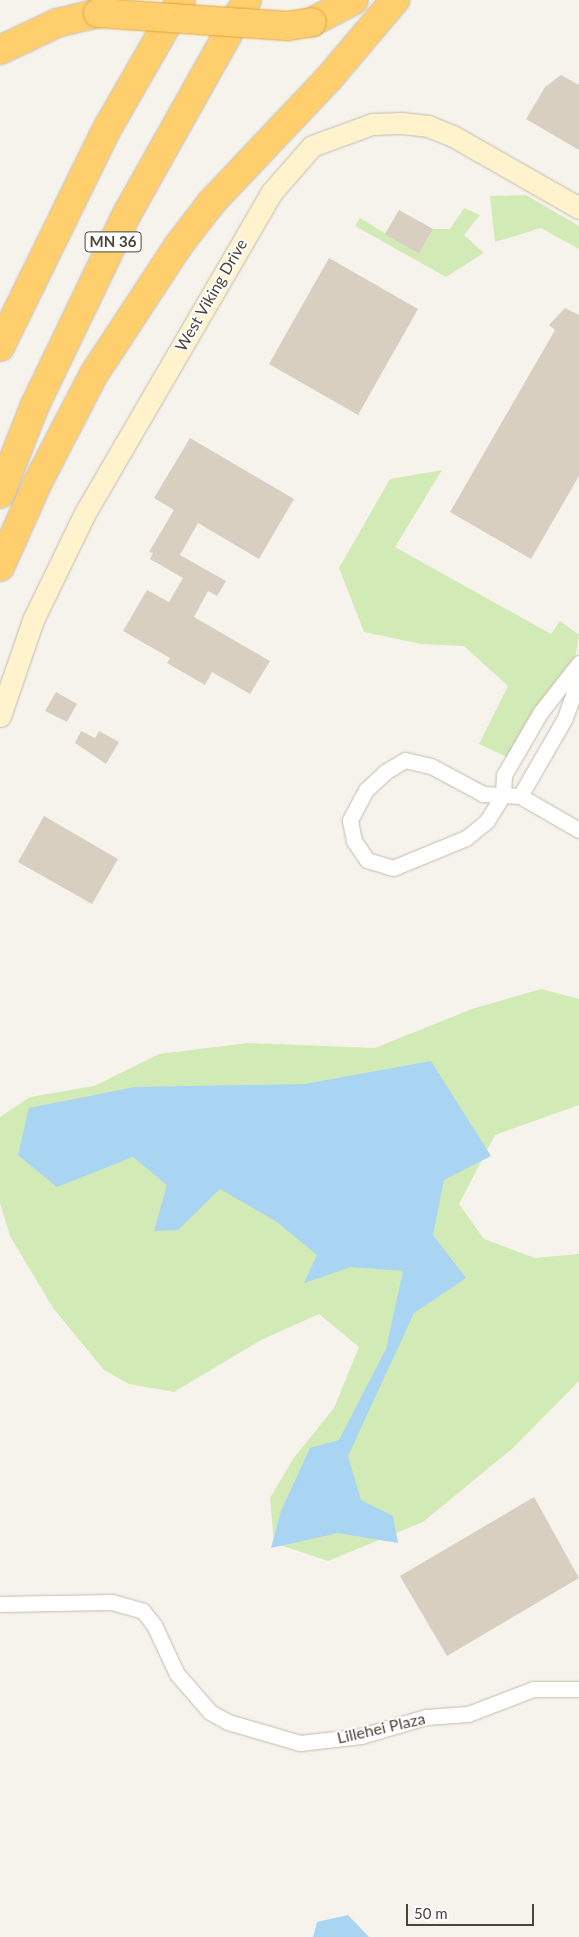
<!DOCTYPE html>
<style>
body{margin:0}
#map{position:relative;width:579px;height:1937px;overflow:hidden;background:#f6f3ec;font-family:Lato,sans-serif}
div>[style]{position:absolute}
.green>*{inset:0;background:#d2eab5}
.water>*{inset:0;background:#a9d4f2}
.building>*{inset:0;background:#d8cfc1}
.roads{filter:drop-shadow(0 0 1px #c2bbae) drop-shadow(0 0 1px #c2bbae)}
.street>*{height:15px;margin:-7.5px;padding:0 7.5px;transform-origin:7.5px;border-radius:7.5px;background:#fff}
.secondary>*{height:21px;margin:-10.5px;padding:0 10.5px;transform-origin:10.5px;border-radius:10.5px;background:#fff3cd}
.highway>*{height:28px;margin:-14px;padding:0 14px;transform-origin:14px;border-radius:14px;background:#ffcf6e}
.bridges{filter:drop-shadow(0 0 1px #e0a43c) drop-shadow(0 0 1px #e0a43c)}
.highway-bridge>*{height:28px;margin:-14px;padding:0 14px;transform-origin:14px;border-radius:14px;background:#ffcf6e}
span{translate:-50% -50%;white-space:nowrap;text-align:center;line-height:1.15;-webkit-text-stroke:4px #fff;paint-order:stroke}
.shield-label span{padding:1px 4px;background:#fff;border:1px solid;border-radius:4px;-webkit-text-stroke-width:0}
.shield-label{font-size:15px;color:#4b4439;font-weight:700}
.street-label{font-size:16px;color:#4b4439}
.scale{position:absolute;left:406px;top:1904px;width:128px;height:22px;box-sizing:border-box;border:2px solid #4b4439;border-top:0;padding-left:6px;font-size:15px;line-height:18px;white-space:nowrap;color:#4b4439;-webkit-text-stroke:4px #fff;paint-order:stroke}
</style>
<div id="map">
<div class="green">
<div style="clip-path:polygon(526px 195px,579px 226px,579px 249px,541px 228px,495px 242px,490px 196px)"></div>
<div style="clip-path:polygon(464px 208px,480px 215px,464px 235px,484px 253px,446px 277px,355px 226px,360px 218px,419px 254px,433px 229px,450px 229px)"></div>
<div style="clip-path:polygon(442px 470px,395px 547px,551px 634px,560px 621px,579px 635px,575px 659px,509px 758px,479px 744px,508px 686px,464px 646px,421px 644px,364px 632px,339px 568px,390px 479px)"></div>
<div style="clip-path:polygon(541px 989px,579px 999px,579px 1105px,495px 1135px,459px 1204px,484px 1239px,535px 1258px,579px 1254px,579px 1381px,513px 1448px,423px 1522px,328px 1561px,274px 1543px,270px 1498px,293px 1459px,334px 1408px,359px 1347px,319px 1314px,261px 1340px,174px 1392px,129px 1384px,104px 1370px,53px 1308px,10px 1236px,0 1203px,0 1117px,30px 1097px,94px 1086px,159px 1054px,248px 1043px,375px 1048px,472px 1009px)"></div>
</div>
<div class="water">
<div style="clip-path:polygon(431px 1061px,491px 1156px,444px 1180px,433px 1235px,466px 1278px,414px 1313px,348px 1456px,361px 1500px,393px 1516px,398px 1543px,338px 1533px,271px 1548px,281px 1511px,310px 1448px,339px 1440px,386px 1349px,403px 1271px,351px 1267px,304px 1283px,317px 1255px,277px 1222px,220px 1189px,178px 1230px,154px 1231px,167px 1185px,133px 1157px,57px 1187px,18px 1155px,29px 1108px,135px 1087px,305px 1084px)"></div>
<div style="clip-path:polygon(348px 1915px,369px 1937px,313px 1937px,317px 1922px)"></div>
</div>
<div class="building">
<div style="clip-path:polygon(561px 75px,579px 85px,579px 150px,526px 119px,545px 87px)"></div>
<div style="clip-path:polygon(399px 210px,433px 229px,419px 254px,385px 234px)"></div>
<div style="clip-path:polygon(329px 258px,418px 309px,358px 415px,269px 364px)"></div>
<div style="clip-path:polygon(565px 308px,579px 315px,579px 476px,531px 559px,450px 512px,555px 330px,549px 325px)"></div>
<div style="clip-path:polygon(190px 438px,294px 499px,259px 559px,198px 523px,180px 555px,226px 581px,217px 596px,208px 591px,194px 617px,270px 661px,250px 694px,212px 672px,205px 685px,167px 663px,170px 658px,123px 631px,147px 590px,169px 602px,183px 578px,150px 559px,153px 553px,149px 552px,174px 510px,154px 498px)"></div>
<div style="clip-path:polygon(56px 692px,77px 704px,67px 722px,45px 711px)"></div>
<div style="clip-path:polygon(81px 731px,95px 738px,99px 731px,119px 742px,106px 764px,75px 743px)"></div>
<div style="clip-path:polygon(44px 816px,118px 859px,92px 904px,18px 862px)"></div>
<div style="clip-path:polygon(534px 1497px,579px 1578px,447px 1656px,400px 1576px)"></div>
</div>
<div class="roads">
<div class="street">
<div style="left:579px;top:663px;width:63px;rotate:128deg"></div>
<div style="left:540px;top:713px;width:72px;rotate:120.1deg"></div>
<div style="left:504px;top:775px;width:20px;rotate:93deg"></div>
<div style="left:503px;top:795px;width:31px;rotate:122deg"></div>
<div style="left:487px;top:821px;width:27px;rotate:141deg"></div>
<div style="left:466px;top:838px;width:79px;rotate:157.7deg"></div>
<div style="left:393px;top:868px;width:27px;rotate:-163deg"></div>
<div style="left:367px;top:860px;width:23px;rotate:-124deg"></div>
<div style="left:354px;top:841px;width:21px;rotate:-101deg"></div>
<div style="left:350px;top:820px;width:34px;rotate:-62deg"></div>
<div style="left:366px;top:790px;width:26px;rotate:-43deg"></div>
<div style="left:385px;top:772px;width:23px;rotate:-31deg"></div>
<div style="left:405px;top:760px;width:27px;rotate:13deg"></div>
<div style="left:431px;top:766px;width:59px;rotate:28.3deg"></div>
<div style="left:483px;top:794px;width:20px;rotate:3deg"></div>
<div style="left:503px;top:795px;width:17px;rotate:3deg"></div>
<div style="left:520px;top:796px;width:68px;rotate:30deg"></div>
<div style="left:520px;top:796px;width:90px;rotate:-60deg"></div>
<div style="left:565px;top:718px;width:42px;rotate:-70.7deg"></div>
<div style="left:0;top:1604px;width:112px;rotate:-1deg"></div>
<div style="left:112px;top:1602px;width:32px;rotate:16deg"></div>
<div style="left:143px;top:1611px;width:18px;rotate:52deg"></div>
<div style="left:154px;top:1625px;width:54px;rotate:64.9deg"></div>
<div style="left:177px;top:1674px;width:50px;rotate:49deg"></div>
<div style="left:210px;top:1712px;width:21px;rotate:29deg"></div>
<div style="left:228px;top:1722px;width:75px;rotate:16.3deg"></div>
<div style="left:300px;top:1743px;width:61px;rotate:-6.5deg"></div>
<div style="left:361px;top:1736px;width:68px;rotate:-16.3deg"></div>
<div style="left:426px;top:1717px;width:42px;rotate:-4.1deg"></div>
<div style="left:468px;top:1714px;width:70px;rotate:-21deg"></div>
<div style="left:533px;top:1689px;width:46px"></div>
</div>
<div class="secondary">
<div style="left:0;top:716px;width:102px;rotate:-71deg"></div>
<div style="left:33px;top:620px;width:119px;rotate:-64.1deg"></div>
<div style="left:85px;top:513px;width:370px;rotate:-59.8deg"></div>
<div style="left:271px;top:193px;width:62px;rotate:-48.9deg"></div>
<div style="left:312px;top:146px;width:64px;rotate:-20.1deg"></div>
<div style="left:372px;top:124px;width:29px;rotate:-2deg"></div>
<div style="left:401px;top:123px;width:27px;rotate:6deg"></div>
<div style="left:428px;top:126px;width:27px;rotate:22deg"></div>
<div style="left:453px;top:136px;width:145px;rotate:29.7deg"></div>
</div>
<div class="highway">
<div style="left:312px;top:22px;width:47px;rotate:-27.6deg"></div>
<div style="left:0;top:50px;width:63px;rotate:-25.3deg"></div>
<div style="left:57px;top:23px;width:42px;rotate:-13.7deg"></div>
<div style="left:0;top:347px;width:245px;rotate:-63.9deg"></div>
<div style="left:108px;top:127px;width:146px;rotate:-60.1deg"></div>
<div style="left:0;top:494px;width:96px;rotate:-68.5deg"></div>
<div style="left:35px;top:405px;width:214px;rotate:-64.3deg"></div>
<div style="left:128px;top:212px;width:243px;rotate:-60.7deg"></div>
<div style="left:0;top:567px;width:95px;rotate:-65.9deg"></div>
<div style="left:39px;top:480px;width:119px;rotate:-62.6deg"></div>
<div style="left:94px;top:374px;width:153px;rotate:-56.7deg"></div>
<div style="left:178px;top:246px;width:54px;rotate:-52.5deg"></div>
<div style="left:211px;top:203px;width:173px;rotate:-46.6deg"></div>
<div style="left:330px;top:77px;width:101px;rotate:-49.8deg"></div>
</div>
</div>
<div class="bridges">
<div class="highway-bridge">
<div style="left:98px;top:13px;width:190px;rotate:3.9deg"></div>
<div style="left:288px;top:26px;width:24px;rotate:-9deg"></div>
</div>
</div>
<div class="shield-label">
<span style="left:113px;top:242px">MN 36</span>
</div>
<div class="street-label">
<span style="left:211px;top:295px;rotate:-60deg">West Viking Drive</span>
<span style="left:381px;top:1728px;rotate:-13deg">Lillehei Plaza</span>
</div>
<div class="scale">50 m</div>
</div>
